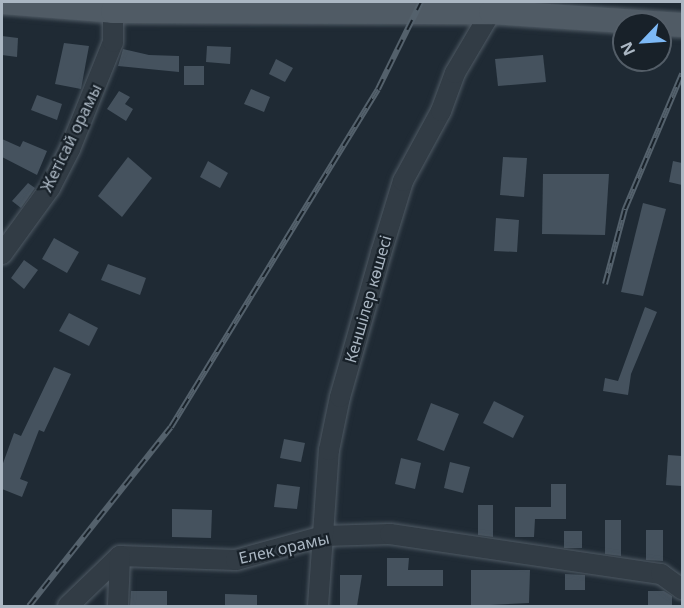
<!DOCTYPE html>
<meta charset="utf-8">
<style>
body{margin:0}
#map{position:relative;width:684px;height:608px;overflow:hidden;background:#1f2a34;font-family:"Noto Sans",sans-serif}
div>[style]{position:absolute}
.building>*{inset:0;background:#45525e}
.roads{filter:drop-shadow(0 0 2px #4f5a64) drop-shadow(0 0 2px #4f5a64)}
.minor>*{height:20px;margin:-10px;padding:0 10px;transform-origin:10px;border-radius:10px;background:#323c45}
.major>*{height:24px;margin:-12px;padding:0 12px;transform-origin:12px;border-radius:12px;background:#505b65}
.rail>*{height:6px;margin-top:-3px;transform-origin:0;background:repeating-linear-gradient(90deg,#182129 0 11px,#54616c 0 22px);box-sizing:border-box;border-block:2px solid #54616c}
span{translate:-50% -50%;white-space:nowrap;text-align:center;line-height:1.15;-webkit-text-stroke:4.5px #182129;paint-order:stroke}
.street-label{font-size:16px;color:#abb7c3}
.frame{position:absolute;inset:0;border:3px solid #abb7c3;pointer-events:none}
.north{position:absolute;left:612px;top:12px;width:60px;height:60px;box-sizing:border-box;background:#182129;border:2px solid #535d67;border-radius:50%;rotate:245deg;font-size:16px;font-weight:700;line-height:24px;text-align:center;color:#abb7c3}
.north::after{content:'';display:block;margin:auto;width:21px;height:27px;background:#7db9f6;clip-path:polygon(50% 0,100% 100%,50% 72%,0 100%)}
</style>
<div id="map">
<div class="building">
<div style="clip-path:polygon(2px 36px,18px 38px,17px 57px,2px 55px)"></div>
<div style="clip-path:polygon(64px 43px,89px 46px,81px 89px,55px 84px)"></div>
<div style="clip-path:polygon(207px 46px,231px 47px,230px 64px,206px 62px)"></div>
<div style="clip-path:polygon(123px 49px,149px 55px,179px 56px,179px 72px,118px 66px)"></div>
<div style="clip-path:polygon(543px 55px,546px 82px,498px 86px,495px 59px)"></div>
<div style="clip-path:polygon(276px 59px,293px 68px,285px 82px,269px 74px)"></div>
<div style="clip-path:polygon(184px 66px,204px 66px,204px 85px,184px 85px)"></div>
<div style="clip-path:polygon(251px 89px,270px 97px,264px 112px,244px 104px)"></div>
<div style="clip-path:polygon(119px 91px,130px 97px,125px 104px,133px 109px,126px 121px,107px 109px)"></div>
<div style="clip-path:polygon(37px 95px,62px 104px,57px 120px,31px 110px)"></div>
<div style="clip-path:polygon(2px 139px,20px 147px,23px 141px,47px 151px,37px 175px,2px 157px)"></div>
<div style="clip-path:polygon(128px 157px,152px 178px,122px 217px,98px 196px)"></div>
<div style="clip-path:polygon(503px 157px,527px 158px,524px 197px,500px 195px)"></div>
<div style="clip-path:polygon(208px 161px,228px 173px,220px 188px,200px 177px)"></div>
<div style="clip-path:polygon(673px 161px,682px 163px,682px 185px,669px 182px)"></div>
<div style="clip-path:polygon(543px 174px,609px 174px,605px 235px,542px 234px)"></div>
<div style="clip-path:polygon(28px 183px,35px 188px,21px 208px,12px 201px)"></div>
<div style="clip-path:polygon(643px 203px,666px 209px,643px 296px,621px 292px)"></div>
<div style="clip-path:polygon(496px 218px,519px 220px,517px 252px,494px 251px)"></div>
<div style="clip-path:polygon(54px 238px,79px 252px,67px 273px,42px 259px)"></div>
<div style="clip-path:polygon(24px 260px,38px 270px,24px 289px,11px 278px)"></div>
<div style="clip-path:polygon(108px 264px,146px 278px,140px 295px,101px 280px)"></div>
<div style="clip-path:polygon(645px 307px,657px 312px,631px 374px,628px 395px,603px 391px,605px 378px,618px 381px)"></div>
<div style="clip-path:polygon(69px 313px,98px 328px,89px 346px,59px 331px)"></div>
<div style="clip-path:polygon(54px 367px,71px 374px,44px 432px,39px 430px,20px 479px,28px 482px,22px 497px,2px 489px,2px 466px,14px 433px,21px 436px)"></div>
<div style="clip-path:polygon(494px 401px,524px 416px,513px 438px,483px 423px)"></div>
<div style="clip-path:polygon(431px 403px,459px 414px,444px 451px,417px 440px)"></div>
<div style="clip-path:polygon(284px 439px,305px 443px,301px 462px,280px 458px)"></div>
<div style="clip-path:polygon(668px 455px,682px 456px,682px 486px,666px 485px)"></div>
<div style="clip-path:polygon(401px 458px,421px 463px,415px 489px,395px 484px)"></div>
<div style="clip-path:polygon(450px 462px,470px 467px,463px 493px,444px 488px)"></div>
<div style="clip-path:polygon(277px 484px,300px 487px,297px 509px,274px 507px)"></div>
<div style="clip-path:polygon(551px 484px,566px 484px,566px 519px,535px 519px,534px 537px,515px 537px,515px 507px,551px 507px)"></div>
<div style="clip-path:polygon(478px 505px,493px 505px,493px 537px,478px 535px)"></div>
<div style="clip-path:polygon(172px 509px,212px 510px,211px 538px,172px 537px)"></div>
<div style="clip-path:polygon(605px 520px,621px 520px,621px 556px,605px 554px)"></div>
<div style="clip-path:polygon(646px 530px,663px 530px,663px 561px,646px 560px)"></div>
<div style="clip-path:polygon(564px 531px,582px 531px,582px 548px,564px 548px)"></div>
<div style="clip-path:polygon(387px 558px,409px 558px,408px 570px,443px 570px,443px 586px,387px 586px)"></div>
<div style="clip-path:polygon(471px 570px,530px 570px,529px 603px,471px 606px)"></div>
<div style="clip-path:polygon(565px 574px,585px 575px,585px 590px,565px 590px)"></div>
<div style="clip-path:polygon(340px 575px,362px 575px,357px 606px,340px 606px)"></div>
<div style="clip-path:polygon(131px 591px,167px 591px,167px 606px,130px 606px)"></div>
<div style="clip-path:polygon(648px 591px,664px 591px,672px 596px,672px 606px,648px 606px)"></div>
<div style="clip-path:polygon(225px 594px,257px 595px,257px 606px,225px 606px)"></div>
</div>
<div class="roads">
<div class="minor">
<div style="left:2px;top:254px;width:82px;rotate:-54deg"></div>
<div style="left:50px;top:188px;width:44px;rotate:-62.9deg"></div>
<div style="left:70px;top:149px;width:115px;rotate:-68.1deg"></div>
<div style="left:113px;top:42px;width:31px;rotate:-90deg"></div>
<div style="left:68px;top:606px;width:72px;rotate:-43.9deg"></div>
<div style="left:120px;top:556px;width:116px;rotate:2deg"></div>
<div style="left:236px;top:560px;width:90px;rotate:-15.4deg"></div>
<div style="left:323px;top:536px;width:67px;rotate:-1.7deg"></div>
<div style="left:390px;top:534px;width:274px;rotate:8.4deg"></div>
<div style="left:661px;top:574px;width:26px;rotate:36deg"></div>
<div style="left:118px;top:606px;width:50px;rotate:-87.7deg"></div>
<div style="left:318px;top:606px;width:156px;rotate:-86deg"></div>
<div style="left:329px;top:450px;width:54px;rotate:-78.3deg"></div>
<div style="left:340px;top:397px;width:150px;rotate:-74.1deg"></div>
<div style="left:381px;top:253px;width:75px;rotate:-73deg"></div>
<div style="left:403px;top:181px;width:80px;rotate:-61.5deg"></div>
<div style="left:441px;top:111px;width:40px;rotate:-69.8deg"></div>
<div style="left:455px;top:73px;width:71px;rotate:-59.5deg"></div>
</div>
<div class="major">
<div style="left:2px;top:2px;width:111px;rotate:4.6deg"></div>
<div style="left:113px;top:11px;width:378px;rotate:0.2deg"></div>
<div style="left:491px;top:12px;width:191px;rotate:3.9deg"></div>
</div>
</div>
<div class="rail">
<div style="left:605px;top:284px;width:78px;rotate:-75.1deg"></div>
<div style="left:625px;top:209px;width:147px;rotate:-67.1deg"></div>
<div style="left:29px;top:606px;width:228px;rotate:-51.6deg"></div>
<div style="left:171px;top:427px;width:396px;rotate:-58.5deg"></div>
<div style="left:378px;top:89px;width:97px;rotate:-63.7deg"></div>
</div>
<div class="street-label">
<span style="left:71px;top:138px;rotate:-64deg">Жетісай орамы</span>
<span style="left:368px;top:299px;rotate:-74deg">Кеншілер көшесі</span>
<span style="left:284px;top:548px;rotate:-13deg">Елек орамы</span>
</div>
<div class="frame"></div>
<div class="north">N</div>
</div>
